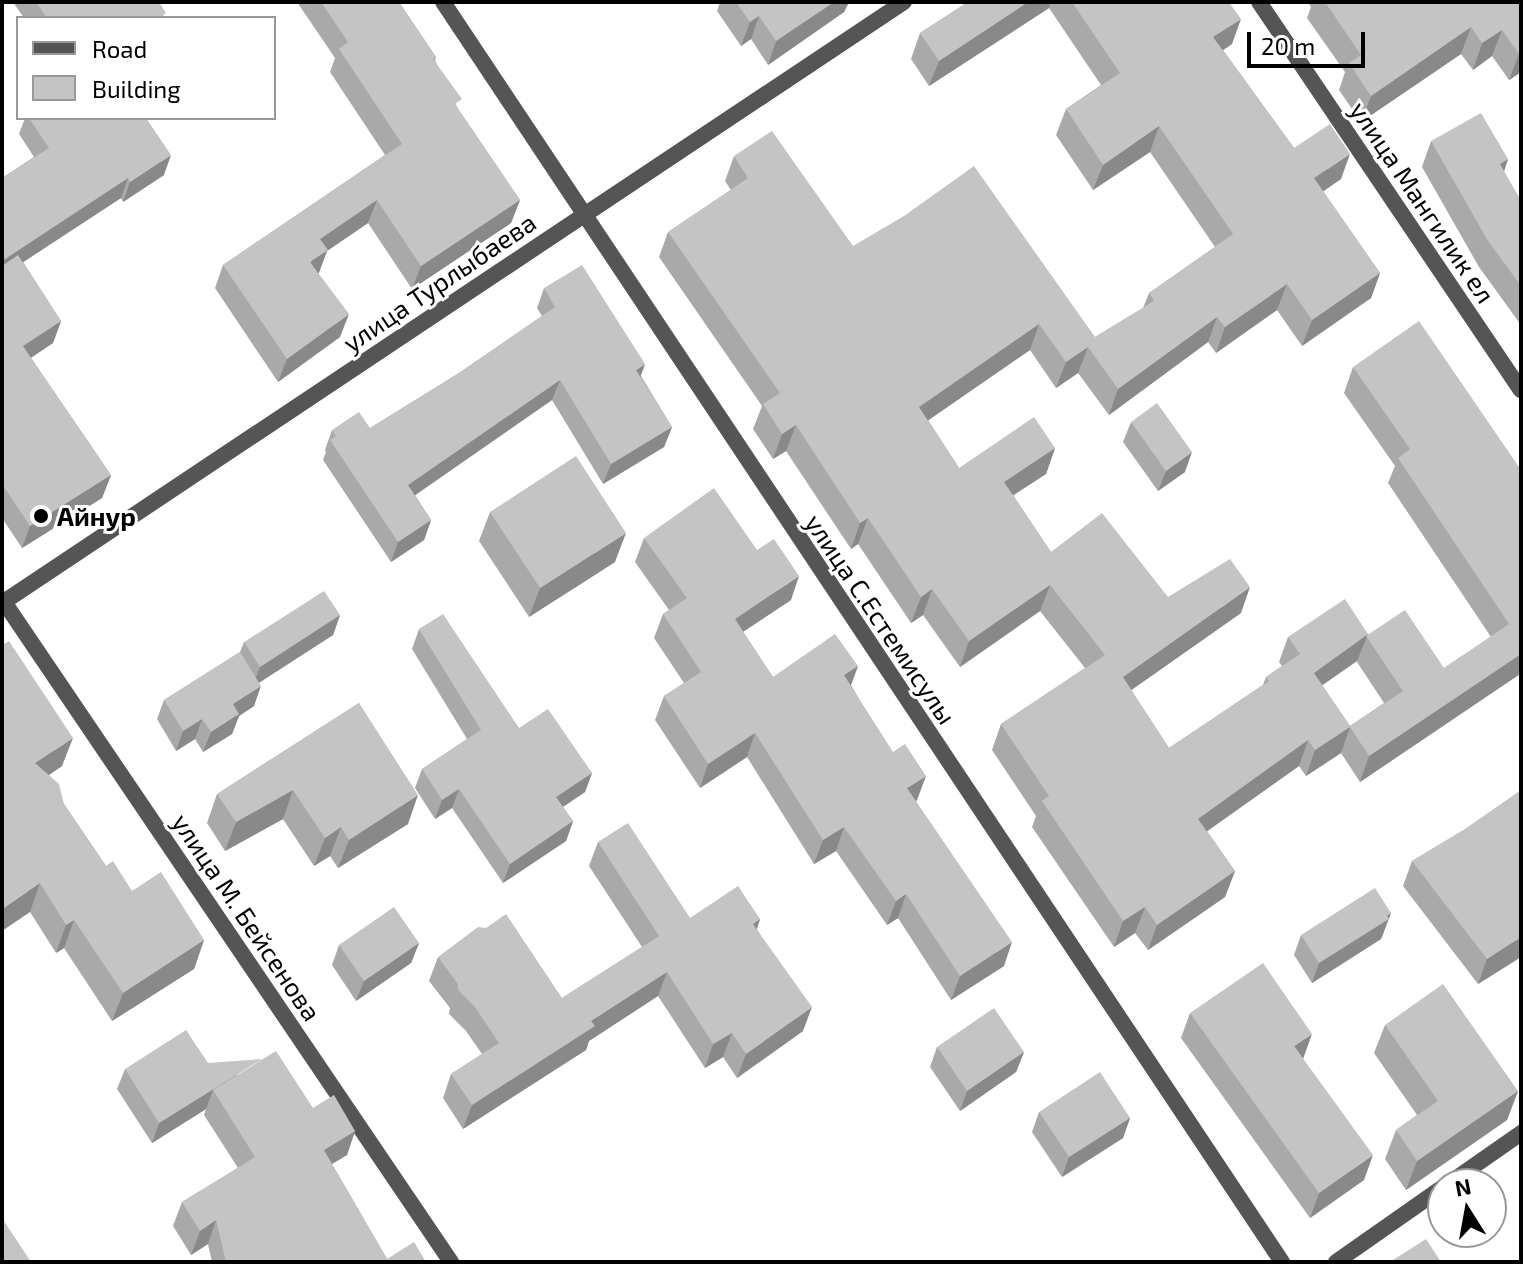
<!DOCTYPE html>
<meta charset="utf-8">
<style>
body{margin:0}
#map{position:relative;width:1523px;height:1264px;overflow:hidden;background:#fff;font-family:"Exo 2",sans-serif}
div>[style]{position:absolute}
.minor>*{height:16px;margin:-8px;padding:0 8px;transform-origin:8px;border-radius:8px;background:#555}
.wall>*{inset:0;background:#a9a9a9}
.shaded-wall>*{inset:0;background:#898989}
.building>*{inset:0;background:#c4c4c4}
.dots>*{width:22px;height:22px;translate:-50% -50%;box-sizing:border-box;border:4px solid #fff;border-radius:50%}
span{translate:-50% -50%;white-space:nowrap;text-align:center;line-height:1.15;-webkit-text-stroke:6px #fff;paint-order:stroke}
.street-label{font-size:26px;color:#000}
.poi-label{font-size:26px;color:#000;font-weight:700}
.left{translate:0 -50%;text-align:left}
.frame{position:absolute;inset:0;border:4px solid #000;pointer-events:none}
.legend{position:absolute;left:16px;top:16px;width:260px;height:104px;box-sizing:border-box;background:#fff;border:2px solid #999;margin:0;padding:10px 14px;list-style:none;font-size:24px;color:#000}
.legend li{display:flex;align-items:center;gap:16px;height:40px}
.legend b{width:40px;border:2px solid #999}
.north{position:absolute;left:1427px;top:1168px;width:80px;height:80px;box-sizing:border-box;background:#fff;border:2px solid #999;border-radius:50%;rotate:349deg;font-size:22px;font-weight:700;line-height:32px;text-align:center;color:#000}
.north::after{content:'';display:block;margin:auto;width:28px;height:36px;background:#000;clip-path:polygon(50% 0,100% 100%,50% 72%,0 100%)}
.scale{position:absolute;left:1247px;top:32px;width:118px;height:36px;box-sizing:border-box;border:4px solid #000;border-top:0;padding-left:10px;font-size:24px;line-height:28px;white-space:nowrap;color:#000;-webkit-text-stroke:6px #fff;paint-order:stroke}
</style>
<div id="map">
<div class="minor">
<div style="left:443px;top:2px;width:1514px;rotate:56.34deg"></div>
<div style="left:1259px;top:2px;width:468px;rotate:56deg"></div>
<div style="left:2px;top:599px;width:801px;rotate:55.89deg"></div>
<div style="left:2px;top:603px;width:1084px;rotate:-33.68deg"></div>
<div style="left:1448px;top:1184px;width:89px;rotate:-34.9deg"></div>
<div style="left:1336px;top:1262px;width:131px;rotate:-35deg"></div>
</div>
<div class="wall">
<div style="clip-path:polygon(13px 2px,159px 2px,164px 18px,24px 18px)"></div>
<div style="clip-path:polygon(297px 2px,399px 2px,436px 57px,435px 60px,458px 109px,520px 200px,511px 223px,412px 289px,368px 223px,327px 251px,318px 273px,340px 337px,278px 382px,215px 288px,223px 265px,385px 155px,330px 72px,335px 58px)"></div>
<div style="clip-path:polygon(720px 2px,850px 2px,848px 4px,844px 12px,768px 65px,751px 39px,741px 46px,717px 11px)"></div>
<div style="clip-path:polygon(evenodd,968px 2px,1229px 2px,1232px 44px,1223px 50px,1294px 148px,1341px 179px,1323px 191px,1380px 273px,1371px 298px,1302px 346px,1277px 310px,1216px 353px,1208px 342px,1109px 415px,1078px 373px,1056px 388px,1030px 350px,928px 420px,959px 468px,1055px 448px,1046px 474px,1013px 495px,1051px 552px,1168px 597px,1241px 613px,1131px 690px,1169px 748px,1263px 685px,1266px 677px,1282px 666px,1279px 662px,1288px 637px,1368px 634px,1444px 668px,1491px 637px,1388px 483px,1395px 466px,1344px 393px,1353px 367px,1521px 470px,1521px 675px,1520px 674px,1360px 782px,1341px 753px,1306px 776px,1299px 766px,1207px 831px,1235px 871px,1225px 897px,1148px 950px,1135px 933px,1114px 947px,1032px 827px,1036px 816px,992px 750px,1001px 724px,1085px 668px,1040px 611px,960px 667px,923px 615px,911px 623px,858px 544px,851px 549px,786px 451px,773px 459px,753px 429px,762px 406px,659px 257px,668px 232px,731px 190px,725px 181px,734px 156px,853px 246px,1095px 337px,1143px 308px,1149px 293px,1215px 247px,1150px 152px,1093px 190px,1056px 135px,1066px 109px,1101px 85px,1049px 8px,929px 86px,911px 59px,920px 33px,968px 2px,1357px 661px,1357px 662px,1384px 703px,1350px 726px,1322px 685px,1357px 661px)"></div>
<div style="clip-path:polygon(1308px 2px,1521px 2px,1521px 72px,1509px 80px,1492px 56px,1473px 70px,1461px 54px,1361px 122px,1339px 90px,1345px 72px,1307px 18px,1311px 7px)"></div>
<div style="clip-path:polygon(25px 118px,146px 118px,164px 175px,123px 202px,121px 198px,23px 262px,61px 321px,53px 343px,31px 358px,111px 475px,102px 498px,22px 548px,2px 518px,2px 178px,34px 157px,19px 134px)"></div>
<div style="clip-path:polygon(1431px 141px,1508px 159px,1504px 172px,1521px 201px,1521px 325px,1479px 267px,1422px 167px)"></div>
<div style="clip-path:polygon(544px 288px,641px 376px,672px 427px,664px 447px,603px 484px,552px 400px,415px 495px,431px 520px,424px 540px,391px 562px,323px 460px,326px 452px,325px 450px,332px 430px,370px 428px,459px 373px,542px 316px,537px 308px)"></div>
<div style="clip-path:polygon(1131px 422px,1185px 472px,1158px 491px,1123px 442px)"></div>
<div style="clip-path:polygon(490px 512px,615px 562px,529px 617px,479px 541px)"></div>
<div style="clip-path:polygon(644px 538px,791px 600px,743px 632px,773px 677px,858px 666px,851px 685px,917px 800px,916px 801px,1004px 966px,951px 1000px,898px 918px,887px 925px,836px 851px,814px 864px,747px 757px,700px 788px,655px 720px,664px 696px,684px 683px,654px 638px,663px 614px,669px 610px,635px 562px)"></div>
<div style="clip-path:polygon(340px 615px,333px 635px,259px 683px,254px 706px,239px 716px,232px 734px,203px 752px,195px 739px,176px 751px,157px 719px,164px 700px,240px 652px,244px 642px)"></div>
<div style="clip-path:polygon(419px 629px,519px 728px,592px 773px,585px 792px,563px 807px,573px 821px,566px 841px,503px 883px,452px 808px,435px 819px,415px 788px,422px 769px,467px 739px,412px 649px)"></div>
<div style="clip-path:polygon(2px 645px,62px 766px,49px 775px,64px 804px,106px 866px,132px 891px,204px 940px,194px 969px,112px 1021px,64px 948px,56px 953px,30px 912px)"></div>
<div style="clip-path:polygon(359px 703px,408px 824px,338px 868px,330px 856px,314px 866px,283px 819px,225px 851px,207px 823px,217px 794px)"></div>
<div style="clip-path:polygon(1462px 831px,1521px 957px,1478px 984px,1403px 886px,1412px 861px)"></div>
<div style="clip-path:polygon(598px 842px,690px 918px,760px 919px,757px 929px,803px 1031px,737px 1078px,723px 1057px,705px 1068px,658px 996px,589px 1041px,586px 1050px,463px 1129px,443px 1098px,451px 1074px,482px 1054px,466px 1031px,449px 1014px,450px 1008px,429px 981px,438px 957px,562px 998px,642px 947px,589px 866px)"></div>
<div style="clip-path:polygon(1391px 913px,1381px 939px,1312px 983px,1294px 955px,1301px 935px)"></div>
<div style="clip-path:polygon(419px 943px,411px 963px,356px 1001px,332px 965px,339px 945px)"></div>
<div style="clip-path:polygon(1190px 1013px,1364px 1180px,1310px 1218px,1181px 1038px)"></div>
<div style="clip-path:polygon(1385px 1025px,1518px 1091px,1507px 1120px,1406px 1190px,1385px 1159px,1396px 1130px,1417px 1115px,1374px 1053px)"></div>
<div style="clip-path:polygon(937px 1047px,1024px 1052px,1016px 1072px,960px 1111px,930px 1067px)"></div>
<div style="clip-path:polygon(208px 1063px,313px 1108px,355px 1131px,347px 1155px,332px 1164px,387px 1259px,426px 1262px,212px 1262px,208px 1244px,191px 1255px,173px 1226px,182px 1202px,238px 1168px,204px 1115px,206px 1109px,152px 1143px,117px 1089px,125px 1069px)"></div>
<div style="clip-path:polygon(1039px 1112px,1130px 1118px,1123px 1138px,1062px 1177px,1032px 1132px)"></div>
</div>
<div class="shaded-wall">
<div style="clip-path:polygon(834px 2px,850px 2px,848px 4px,844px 12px,768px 65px,776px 41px)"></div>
<div style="clip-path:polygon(1028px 2px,1051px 2px,1049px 8px,929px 86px,939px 61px)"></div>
<div style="clip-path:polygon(759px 16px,751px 39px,741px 46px,750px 22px)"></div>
<div style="clip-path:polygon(1241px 19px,1232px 44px,1204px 63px,1213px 37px)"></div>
<div style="clip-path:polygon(1471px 27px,1461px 54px,1361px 122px,1371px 96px)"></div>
<div style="clip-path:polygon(1502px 30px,1492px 56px,1473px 70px,1482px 43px)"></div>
<div style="clip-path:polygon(1521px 52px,1521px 72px,1509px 80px,1519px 54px)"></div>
<div style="clip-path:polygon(1159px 126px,1150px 152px,1093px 190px,1103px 165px)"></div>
<div style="clip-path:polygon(1350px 154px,1341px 179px,1305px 204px,1314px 178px)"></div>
<div style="clip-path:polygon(171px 155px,164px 175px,123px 202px,130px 182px)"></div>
<div style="clip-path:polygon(1508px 159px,1499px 185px,1500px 164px)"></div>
<div style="clip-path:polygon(128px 178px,121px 198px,2px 276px,2px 261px)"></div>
<div style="clip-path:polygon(377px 200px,368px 223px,327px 251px,319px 273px,302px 285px,320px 239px)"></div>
<div style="clip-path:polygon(520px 200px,511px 223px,412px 289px,421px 266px)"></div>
<div style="clip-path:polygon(1380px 273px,1371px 298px,1302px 346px,1312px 320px)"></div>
<div style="clip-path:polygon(1287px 284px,1277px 310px,1216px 353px,1225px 327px)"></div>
<div style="clip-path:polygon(349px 314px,340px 337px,278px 382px,287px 359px)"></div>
<div style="clip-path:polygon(1217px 317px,1208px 342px,1109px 415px,1118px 389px)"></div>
<div style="clip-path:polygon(61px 321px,53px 343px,15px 368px,23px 346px)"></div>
<div style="clip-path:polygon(1039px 324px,1030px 350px,910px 433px,919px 407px)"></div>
<div style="clip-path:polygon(1088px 347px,1078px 373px,1056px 388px,1066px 362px)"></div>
<div style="clip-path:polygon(645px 364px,638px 384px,636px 370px)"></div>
<div style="clip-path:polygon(560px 380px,552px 400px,401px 505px,408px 485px)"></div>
<div style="clip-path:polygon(796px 425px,786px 451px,773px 459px,782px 434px)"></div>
<div style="clip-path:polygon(672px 427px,664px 447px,603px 484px,611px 464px)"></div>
<div style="clip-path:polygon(1055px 448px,1046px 474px,994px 508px,1004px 482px)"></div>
<div style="clip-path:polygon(1192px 452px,1185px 472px,1158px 491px,1166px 471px)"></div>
<div style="clip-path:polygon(111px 475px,102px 498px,22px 548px,30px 526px)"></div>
<div style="clip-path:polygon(868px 518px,858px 544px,851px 549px,860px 523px)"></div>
<div style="clip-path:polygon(431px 520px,424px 540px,391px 562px,398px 542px)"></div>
<div style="clip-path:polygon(626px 533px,615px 562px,529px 617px,540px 588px)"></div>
<div style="clip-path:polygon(799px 576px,791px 600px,726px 643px,735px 619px)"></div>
<div style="clip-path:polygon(1050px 585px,1040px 611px,960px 667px,969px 641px)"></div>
<div style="clip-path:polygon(1250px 587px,1241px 613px,1113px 703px,1123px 677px)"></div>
<div style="clip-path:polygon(932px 589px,923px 615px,911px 623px,921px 597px)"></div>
<div style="clip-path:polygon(340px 615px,333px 635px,252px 687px,260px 667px)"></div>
<div style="clip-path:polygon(1368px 634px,1357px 661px,1304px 698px,1314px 673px)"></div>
<div style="clip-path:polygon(1521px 654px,1520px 674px,1360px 782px,1369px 756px)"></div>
<div style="clip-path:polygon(858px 666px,849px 690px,844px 675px)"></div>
<div style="clip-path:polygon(261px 686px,254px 706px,239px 716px,232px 734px,203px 752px,211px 732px,233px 704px)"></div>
<div style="clip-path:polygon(202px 719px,195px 739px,176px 751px,183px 731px)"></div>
<div style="clip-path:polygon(1350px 727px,1341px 753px,1306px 776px,1315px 750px)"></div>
<div style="clip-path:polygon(755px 733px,747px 757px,700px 788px,708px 764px)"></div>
<div style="clip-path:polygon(73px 738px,62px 766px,25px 791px,35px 763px)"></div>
<div style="clip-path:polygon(1308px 740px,1299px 766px,1189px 844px,1198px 819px)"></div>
<div style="clip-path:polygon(592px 773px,585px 792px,549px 816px,556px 797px)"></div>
<div style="clip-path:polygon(926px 776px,917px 800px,898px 812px,907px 788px)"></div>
<div style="clip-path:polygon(459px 789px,452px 808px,435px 819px,442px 800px)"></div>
<div style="clip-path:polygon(293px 790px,283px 819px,225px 851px,236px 822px)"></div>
<div style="clip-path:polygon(418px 795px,408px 824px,338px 868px,349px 840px)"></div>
<div style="clip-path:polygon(573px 821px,566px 841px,503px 883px,510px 864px)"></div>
<div style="clip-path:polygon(341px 827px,330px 856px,314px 866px,325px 838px)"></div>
<div style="clip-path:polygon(844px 827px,836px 851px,814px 864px,823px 840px)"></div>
<div style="clip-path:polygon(1235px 871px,1225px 897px,1148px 950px,1157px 925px)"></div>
<div style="clip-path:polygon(40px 883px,30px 912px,2px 931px,2px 909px)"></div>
<div style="clip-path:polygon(906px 894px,898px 918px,887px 925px,896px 901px)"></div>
<div style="clip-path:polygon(1145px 907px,1135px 933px,1114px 947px,1123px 921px)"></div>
<div style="clip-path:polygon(1391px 913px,1381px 939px,1312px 983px,1319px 963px)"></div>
<div style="clip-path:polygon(760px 919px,752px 943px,753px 924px)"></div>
<div style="clip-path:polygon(74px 920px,64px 948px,56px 953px,66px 925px)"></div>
<div style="clip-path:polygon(1521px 937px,1521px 957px,1478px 984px,1487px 959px)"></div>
<div style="clip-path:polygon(204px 940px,194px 969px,112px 1021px,123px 993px)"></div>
<div style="clip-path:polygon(1012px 942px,1004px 966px,951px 1000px,960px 976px)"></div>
<div style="clip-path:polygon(419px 943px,411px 963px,356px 1001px,364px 981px)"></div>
<div style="clip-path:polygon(667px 972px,658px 996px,589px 1041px,586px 1050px,463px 1129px,472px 1105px,591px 1021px)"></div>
<div style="clip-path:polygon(812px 1007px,803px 1031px,737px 1078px,746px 1054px)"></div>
<div style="clip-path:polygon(732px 1033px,723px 1057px,705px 1068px,713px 1044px)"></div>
<div style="clip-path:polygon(1312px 1034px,1303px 1059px,1294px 1046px)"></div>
<div style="clip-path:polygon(1024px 1052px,1016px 1072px,960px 1111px,967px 1091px)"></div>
<div style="clip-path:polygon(262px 1059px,213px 1090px,206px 1109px,152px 1143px,159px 1123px)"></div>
<div style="clip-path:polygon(1518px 1091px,1507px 1120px,1406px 1190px,1417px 1161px)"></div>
<div style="clip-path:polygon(1130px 1118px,1123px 1138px,1062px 1177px,1069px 1157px)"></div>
<div style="clip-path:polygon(355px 1131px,347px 1155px,315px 1174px,324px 1150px)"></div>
<div style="clip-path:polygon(1373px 1155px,1364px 1180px,1310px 1218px,1319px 1193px)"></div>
<div style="clip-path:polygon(216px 1220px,208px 1244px,191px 1255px,200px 1231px)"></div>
</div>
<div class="building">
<div style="clip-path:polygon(36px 2px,159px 2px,166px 13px,159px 18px,47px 18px)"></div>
<div style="clip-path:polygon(321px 2px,399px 2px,436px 57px,433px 59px,462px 99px,455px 104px,520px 200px,421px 266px,377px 200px,320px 239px,328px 250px,310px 262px,349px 314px,287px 359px,223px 265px,402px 144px,339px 49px,348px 42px)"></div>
<div style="clip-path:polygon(736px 2px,834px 2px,776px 41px,759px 16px,750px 22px)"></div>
<div style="clip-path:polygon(968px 2px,1028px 2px,939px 61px,920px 33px)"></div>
<div style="clip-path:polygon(1072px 2px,1229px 2px,1241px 19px,1213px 37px,1294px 148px,1330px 124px,1350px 154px,1314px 178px,1380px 273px,1312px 320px,1287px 284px,1225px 327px,1217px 317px,1118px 389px,1088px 347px,1066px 362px,1039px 324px,919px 407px,959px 468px,1034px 417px,1055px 448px,1004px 482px,1051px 552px,1102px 513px,1168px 597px,1230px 559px,1250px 587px,1123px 677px,1169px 748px,1269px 681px,1266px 677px,1300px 654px,1288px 637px,1345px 599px,1368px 634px,1314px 673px,1350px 726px,1403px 691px,1366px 636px,1405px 610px,1444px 668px,1509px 624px,1398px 458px,1410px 449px,1353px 367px,1419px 321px,1521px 470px,1521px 654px,1369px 756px,1350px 727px,1315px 750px,1308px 740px,1198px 819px,1235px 871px,1157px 925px,1145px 907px,1123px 921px,1042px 801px,1049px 796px,1001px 724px,1105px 655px,1050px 585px,969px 641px,932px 589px,921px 597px,868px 518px,860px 523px,796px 425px,782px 434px,763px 404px,780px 393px,668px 232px,748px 178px,734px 156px,772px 131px,853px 246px,904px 216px,974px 166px,1095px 337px,1154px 301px,1149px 293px,1233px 234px,1159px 126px,1103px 165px,1066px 109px,1120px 73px)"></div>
<div style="clip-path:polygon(1325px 2px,1521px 2px,1521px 52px,1519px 54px,1502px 30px,1482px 43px,1471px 27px,1371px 96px,1349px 63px,1361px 55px)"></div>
<div style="clip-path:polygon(1481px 113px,1508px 159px,1500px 164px,1521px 201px,1521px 286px,1488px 241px,1431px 141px)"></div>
<div style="clip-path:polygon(29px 118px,146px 118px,171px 155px,130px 182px,128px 178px,2px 261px,2px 178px,49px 148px)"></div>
<div style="clip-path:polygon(18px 255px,61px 321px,23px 346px,111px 475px,30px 526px,2px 484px,2px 266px)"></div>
<div style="clip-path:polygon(582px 265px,645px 364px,636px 370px,672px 427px,611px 464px,560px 380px,408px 485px,431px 520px,398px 542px,330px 440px,336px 436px,332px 430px,359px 412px,370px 428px,459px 373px,555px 307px,544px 288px)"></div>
<div style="clip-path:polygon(1157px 403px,1192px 452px,1166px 471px,1131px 422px)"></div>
<div style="clip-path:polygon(576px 456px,626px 533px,540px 588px,490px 512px)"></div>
<div style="clip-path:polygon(714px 488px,757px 550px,774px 539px,799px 576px,735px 619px,773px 677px,835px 634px,858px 666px,844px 675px,893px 752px,905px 744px,926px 776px,907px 788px,1012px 942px,960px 976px,906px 894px,896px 901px,844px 827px,823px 840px,755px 733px,708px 764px,664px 696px,701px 672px,663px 614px,687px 598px,644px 538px)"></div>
<div style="clip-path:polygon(324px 591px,340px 615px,260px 667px,244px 642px)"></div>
<div style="clip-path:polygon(443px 614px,519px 728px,548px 709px,592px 773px,556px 797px,573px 821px,510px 864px,459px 789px,442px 800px,422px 769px,481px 730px,419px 629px)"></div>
<div style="clip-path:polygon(9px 641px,73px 738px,35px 763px,59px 784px,64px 804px,106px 866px,113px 861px,132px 891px,161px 872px,204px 940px,123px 993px,74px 920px,66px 925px,40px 883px,2px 909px,2px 645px)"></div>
<div style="clip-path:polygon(240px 652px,261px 686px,233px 704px,239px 714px,211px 732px,202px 719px,183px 731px,164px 700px)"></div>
<div style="clip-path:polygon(359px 703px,418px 795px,349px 840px,341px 827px,325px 838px,293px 790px,236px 822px,217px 794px)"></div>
<div style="clip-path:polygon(1521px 790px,1521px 937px,1487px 959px,1412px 861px,1462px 831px)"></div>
<div style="clip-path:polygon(628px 823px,690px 918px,738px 886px,760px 919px,753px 924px,812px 1007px,746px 1054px,732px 1033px,713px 1044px,667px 972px,591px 1021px,595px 1026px,472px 1105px,451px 1074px,499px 1043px,475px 1007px,458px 990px,458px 984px,438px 957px,478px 927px,486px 928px,506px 914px,562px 998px,659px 936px,598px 842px)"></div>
<div style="clip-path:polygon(1375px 888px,1391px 913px,1387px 916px,1389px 919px,1319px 963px,1301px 935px)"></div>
<div style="clip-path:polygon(394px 907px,419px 943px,364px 981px,339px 945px)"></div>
<div style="clip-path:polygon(1263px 963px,1312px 1034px,1294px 1046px,1373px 1155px,1319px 1193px,1190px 1013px)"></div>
<div style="clip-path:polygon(1443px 984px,1518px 1091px,1417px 1161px,1396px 1130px,1438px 1101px,1385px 1025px)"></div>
<div style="clip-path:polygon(994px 1008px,1024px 1052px,967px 1091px,937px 1047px)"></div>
<div style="clip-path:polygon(186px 1030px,208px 1063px,262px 1059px,159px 1123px,125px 1069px)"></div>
<div style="clip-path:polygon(276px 1051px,313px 1108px,334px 1095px,355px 1131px,324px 1150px,387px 1259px,414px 1242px,426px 1262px,226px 1262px,216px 1220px,200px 1231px,182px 1202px,255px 1157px,213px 1090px)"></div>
<div style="clip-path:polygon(1100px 1072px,1130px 1118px,1069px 1157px,1039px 1112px)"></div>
<div style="clip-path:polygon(2px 1218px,31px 1262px,2px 1262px)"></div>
<div style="clip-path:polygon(1426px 1239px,1441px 1262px,1390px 1262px)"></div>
</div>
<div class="dots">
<div style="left:41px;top:516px;background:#000"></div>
</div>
<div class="street-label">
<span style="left:1423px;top:202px;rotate:56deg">улица Мангилик ел</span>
<span style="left:439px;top:282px;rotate:-34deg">улица Турлыбаева</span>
<span style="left:881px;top:619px;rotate:56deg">улица С.Естемисулы</span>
<span style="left:247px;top:917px;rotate:56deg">улица М. Бейсенова</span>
</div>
<div class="poi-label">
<span class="left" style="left:57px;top:516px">Айнур</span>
</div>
<div class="frame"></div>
<ul class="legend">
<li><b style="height:10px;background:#555"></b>Road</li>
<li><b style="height:22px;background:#c4c4c4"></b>Building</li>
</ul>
<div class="north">N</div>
<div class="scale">20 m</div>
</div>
